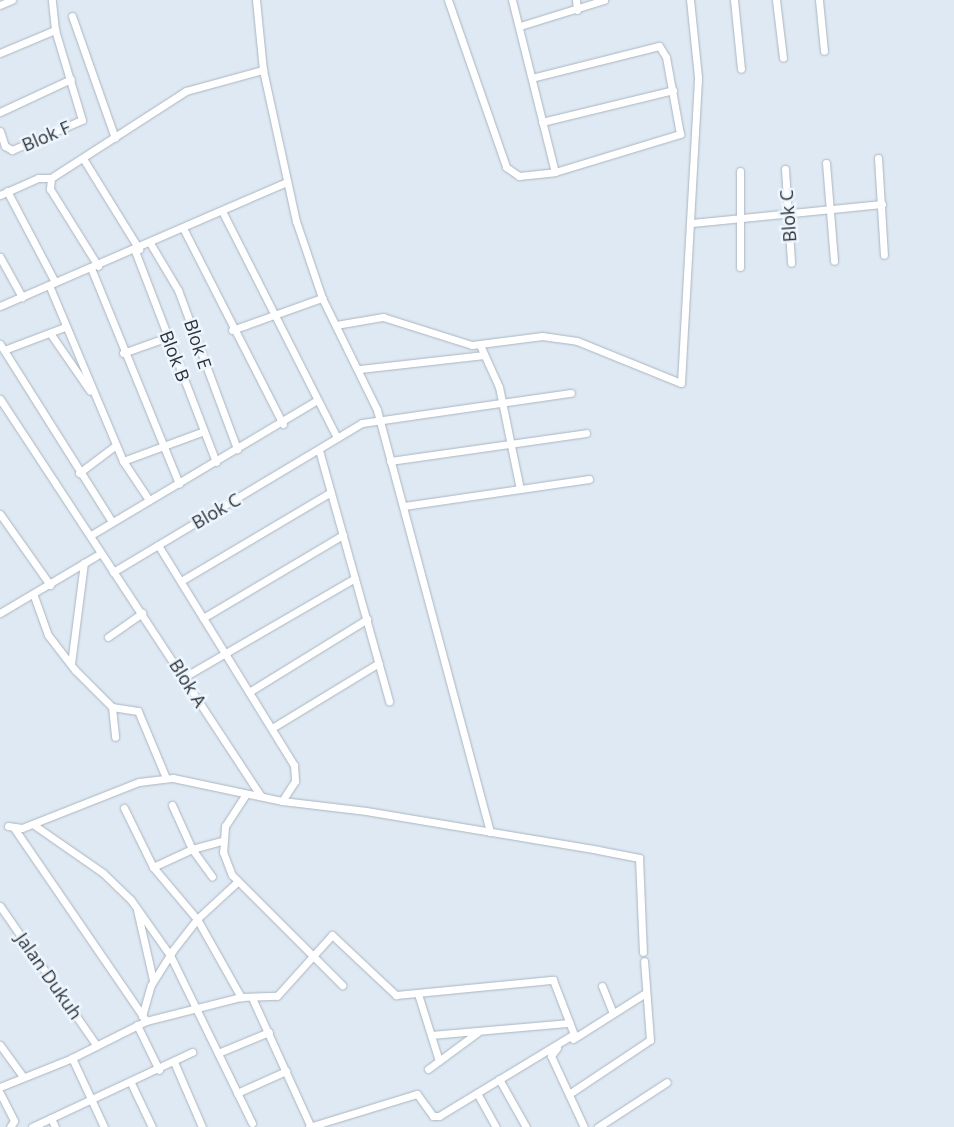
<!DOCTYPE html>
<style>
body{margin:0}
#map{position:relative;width:954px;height:1127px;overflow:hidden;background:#dee9f4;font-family:"Open Sans",sans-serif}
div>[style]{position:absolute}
.roads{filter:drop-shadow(0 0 1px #abb5bf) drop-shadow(0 0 1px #abb5bf)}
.street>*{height:7px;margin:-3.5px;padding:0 3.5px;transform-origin:3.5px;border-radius:3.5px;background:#fff}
span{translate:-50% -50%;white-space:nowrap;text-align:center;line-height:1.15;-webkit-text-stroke:5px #edf6ff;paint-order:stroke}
.street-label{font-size:18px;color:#2e3236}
</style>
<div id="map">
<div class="roads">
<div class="street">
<div style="left:256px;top:0;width:70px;rotate:84.3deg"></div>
<div style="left:263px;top:70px;width:155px;rotate:77.7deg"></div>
<div style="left:296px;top:221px;width:81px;rotate:71.3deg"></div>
<div style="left:322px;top:298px;width:125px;rotate:63.8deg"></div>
<div style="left:377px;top:410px;width:437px;rotate:75deg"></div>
<div style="left:448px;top:0;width:177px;rotate:70.8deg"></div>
<div style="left:506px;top:167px;width:16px;rotate:35deg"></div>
<div style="left:519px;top:176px;width:36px;rotate:-6deg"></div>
<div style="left:512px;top:0;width:177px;rotate:76deg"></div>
<div style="left:555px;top:172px;width:131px;rotate:-16.9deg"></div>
<div style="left:680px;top:134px;width:78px;rotate:-100.3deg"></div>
<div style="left:666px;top:57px;width:13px;rotate:-122deg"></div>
<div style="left:659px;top:46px;width:131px;rotate:165.9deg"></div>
<div style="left:576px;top:0;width:10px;rotate:84deg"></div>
<div style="left:734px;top:0;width:69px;rotate:84.2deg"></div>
<div style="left:776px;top:0;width:58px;rotate:83.1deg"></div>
<div style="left:819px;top:0;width:51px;rotate:84.4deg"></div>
<div style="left:0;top:5px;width:13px;rotate:-23deg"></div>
<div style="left:72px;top:16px;width:129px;rotate:70.6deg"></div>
<div style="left:520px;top:26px;width:88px;rotate:-17.2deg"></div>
<div style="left:0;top:53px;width:60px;rotate:-22.7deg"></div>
<div style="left:0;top:112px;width:78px;rotate:-24.9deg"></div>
<div style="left:542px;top:122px;width:135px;rotate:-13.7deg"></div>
<div style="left:0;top:131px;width:16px;rotate:72deg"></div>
<div style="left:5px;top:146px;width:8px;rotate:30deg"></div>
<div style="left:12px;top:150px;width:76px;rotate:-23.2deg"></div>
<div style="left:82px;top:120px;width:94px;rotate:-106.7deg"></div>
<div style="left:55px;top:30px;width:30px;rotate:-96deg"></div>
<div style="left:878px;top:158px;width:97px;rotate:86.5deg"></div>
<div style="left:84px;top:160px;width:105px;rotate:58.3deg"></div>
<div style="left:826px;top:163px;width:98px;rotate:85.3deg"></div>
<div style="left:785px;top:169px;width:94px;rotate:86.3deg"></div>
<div style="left:740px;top:171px;width:96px;rotate:90deg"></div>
<div style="left:7px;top:191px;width:103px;rotate:62.2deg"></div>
<div style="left:0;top:195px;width:42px;rotate:-24.1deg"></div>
<div style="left:38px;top:178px;width:13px"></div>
<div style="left:222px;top:211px;width:254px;rotate:63.1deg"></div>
<div style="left:692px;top:223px;width:191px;rotate:-5.7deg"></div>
<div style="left:183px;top:228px;width:220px;rotate:63deg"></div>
<div style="left:150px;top:243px;width:55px;rotate:59.2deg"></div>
<div style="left:178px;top:290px;width:170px;rotate:69.6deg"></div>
<div style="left:135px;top:251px;width:226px;rotate:69deg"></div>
<div style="left:0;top:257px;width:46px;rotate:61.2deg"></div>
<div style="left:98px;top:266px;width:91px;rotate:-121.9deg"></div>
<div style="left:50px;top:189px;width:11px;rotate:-85deg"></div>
<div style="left:51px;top:178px;width:161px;rotate:-32.8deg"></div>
<div style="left:186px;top:91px;width:80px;rotate:-15.3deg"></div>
<div style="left:91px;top:268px;width:233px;rotate:67.8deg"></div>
<div style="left:49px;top:285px;width:191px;rotate:67.2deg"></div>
<div style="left:123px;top:461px;width:47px;rotate:56.3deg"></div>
<div style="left:0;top:306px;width:313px;rotate:-23.4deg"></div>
<div style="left:336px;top:325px;width:48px;rotate:-9.7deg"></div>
<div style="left:383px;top:317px;width:93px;rotate:17.5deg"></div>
<div style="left:472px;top:345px;width:71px;rotate:-7.3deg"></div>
<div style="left:542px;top:336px;width:35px;rotate:8deg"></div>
<div style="left:577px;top:341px;width:112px;rotate:22deg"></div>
<div style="left:681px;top:383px;width:306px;rotate:-86.8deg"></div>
<div style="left:698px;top:77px;width:77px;rotate:-95.9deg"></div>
<div style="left:232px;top:330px;width:96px;rotate:-19.6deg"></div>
<div style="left:50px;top:333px;width:70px;rotate:55.4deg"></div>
<div style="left:0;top:344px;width:210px;rotate:57.8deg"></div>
<div style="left:480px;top:345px;width:46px;rotate:65.7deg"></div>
<div style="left:499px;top:387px;width:104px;rotate:78.4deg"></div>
<div style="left:4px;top:350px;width:65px;rotate:-20.7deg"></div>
<div style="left:123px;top:353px;width:48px;rotate:-19.6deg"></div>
<div style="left:360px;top:369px;width:125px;rotate:-6.4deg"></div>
<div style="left:0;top:399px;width:475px;rotate:56.7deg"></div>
<div style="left:319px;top:450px;width:261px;rotate:74.4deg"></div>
<div style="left:123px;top:461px;width:86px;rotate:-20.3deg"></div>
<div style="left:390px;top:461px;width:198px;rotate:-8.1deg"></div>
<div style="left:79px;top:473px;width:46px;rotate:-37.1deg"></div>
<div style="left:404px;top:506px;width:187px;rotate:-8.3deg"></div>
<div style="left:0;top:514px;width:87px;rotate:54.8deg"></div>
<div style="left:91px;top:535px;width:262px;rotate:-30.8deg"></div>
<div style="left:158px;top:545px;width:259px;rotate:58.3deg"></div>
<div style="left:294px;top:765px;width:16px;rotate:86deg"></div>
<div style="left:295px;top:781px;width:24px;rotate:123deg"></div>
<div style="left:113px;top:572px;width:290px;rotate:-30.9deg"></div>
<div style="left:362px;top:423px;width:211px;rotate:-8.2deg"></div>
<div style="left:181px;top:581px;width:174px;rotate:-30.7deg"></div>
<div style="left:34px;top:596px;width:41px;rotate:70.3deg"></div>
<div style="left:48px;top:635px;width:44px;rotate:52.4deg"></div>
<div style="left:75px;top:670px;width:52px;rotate:45deg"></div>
<div style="left:112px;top:707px;width:26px;rotate:9deg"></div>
<div style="left:138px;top:711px;width:73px;rotate:67.3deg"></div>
<div style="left:0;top:613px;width:117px;rotate:-30.7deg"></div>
<div style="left:203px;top:618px;width:163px;rotate:-30.7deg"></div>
<div style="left:108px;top:637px;width:42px;rotate:-35.2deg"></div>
<div style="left:71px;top:664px;width:102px;rotate:-82.7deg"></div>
<div style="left:186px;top:676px;width:195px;rotate:-30.1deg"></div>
<div style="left:249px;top:692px;width:139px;rotate:-31.7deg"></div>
<div style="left:112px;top:707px;width:30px;rotate:84deg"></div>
<div style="left:272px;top:728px;width:125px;rotate:-31.3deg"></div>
<div style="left:246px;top:794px;width:38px;rotate:123deg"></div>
<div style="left:225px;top:826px;width:26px;rotate:94deg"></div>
<div style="left:223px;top:852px;width:25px;rotate:69deg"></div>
<div style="left:232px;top:875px;width:156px;rotate:45deg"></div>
<div style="left:172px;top:805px;width:48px;rotate:65.6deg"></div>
<div style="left:192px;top:849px;width:34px;rotate:54deg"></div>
<div style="left:124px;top:808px;width:66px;rotate:63.8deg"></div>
<div style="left:153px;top:867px;width:68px;rotate:49.8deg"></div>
<div style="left:197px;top:919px;width:90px;rotate:60.6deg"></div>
<div style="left:34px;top:825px;width:84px;rotate:34.8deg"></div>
<div style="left:103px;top:873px;width:39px;rotate:44deg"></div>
<div style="left:131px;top:900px;width:67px;rotate:54.7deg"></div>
<div style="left:170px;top:955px;width:187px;rotate:64deg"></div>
<div style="left:8px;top:826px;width:14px;rotate:8deg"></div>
<div style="left:22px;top:828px;width:126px;rotate:-21.5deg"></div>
<div style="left:139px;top:782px;width:34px;rotate:-7deg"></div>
<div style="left:173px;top:778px;width:111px;rotate:11.9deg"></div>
<div style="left:282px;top:801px;width:85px;rotate:6.8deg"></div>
<div style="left:366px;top:811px;width:235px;rotate:9.5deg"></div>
<div style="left:598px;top:850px;width:42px;rotate:11deg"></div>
<div style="left:639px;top:858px;width:94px;rotate:87.6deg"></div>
<div style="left:14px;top:828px;width:234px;rotate:55.6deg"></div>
<div style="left:153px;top:867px;width:43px;rotate:-24.8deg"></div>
<div style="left:192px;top:849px;width:31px;rotate:-15deg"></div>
<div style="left:0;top:906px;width:170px;rotate:55.3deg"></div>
<div style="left:137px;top:910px;width:72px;rotate:77.1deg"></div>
<div style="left:602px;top:986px;width:29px;rotate:68deg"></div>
<div style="left:418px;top:994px;width:70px;rotate:72.6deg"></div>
<div style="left:253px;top:1000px;width:140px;rotate:65.5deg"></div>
<div style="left:142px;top:1016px;width:32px;rotate:-74deg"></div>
<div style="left:151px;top:985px;width:41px;rotate:-57.8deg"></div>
<div style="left:173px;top:950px;width:39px;rotate:-52deg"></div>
<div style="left:197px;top:919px;width:53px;rotate:-42.7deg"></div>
<div style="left:137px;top:1025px;width:50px;rotate:63.9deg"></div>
<div style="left:431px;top:1035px;width:139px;rotate:-5deg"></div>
<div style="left:573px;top:1039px;width:84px;rotate:-32.4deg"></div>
<div style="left:0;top:1045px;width:39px;rotate:54deg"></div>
<div style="left:557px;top:1048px;width:10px;rotate:127deg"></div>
<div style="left:551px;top:1056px;width:78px;rotate:65.1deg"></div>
<div style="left:218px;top:1053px;width:55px;rotate:-22.4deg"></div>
<div style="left:72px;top:1058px;width:76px;rotate:65.1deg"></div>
<div style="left:174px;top:1062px;width:71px;rotate:66.7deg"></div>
<div style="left:428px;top:1069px;width:62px;rotate:-36.5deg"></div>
<div style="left:499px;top:1079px;width:55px;rotate:60.6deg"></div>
<div style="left:131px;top:1083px;width:49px;rotate:64.5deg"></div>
<div style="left:0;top:1087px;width:78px;rotate:-21.9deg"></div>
<div style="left:72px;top:1058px;width:83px;rotate:-26.6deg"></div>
<div style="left:146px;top:1021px;width:98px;rotate:-14.2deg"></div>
<div style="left:241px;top:997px;width:36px;rotate:-2deg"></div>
<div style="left:277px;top:996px;width:82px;rotate:-48deg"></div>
<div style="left:332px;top:935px;width:88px;rotate:43.2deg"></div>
<div style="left:396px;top:995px;width:158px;rotate:-5.5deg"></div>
<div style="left:553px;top:980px;width:61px;rotate:68.9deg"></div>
<div style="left:0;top:1093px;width:31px;rotate:63deg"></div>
<div style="left:14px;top:1121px;width:7px;rotate:124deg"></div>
<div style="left:237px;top:1093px;width:54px;rotate:-24.2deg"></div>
<div style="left:477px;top:1093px;width:39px;rotate:61deg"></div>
<div style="left:569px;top:1094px;width:97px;rotate:-33.7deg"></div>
<div style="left:650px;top:1040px;width:79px;rotate:-94.3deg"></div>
<div style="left:51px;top:1118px;width:10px;rotate:66deg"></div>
<div style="left:32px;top:1127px;width:177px;rotate:-25.1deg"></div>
<div style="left:309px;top:1127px;width:113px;rotate:-17deg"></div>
<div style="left:417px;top:1094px;width:27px;rotate:54deg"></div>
<div style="left:433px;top:1116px;width:6px"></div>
<div style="left:439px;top:1116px;width:158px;rotate:-31.3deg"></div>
<div style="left:598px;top:1127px;width:82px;rotate:-33.1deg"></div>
</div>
</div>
<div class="street-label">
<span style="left:46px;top:136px;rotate:-23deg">Blok F</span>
<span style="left:788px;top:216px;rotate:-94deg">Blok C</span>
<span style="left:198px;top:344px;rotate:72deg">Blok E</span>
<span style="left:175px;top:356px;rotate:69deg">Blok B</span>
<span style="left:216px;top:511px;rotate:-30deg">Blok C</span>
<span style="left:188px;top:683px;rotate:58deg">Blok A</span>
<span style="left:49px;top:976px;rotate:55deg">Jalan Dukuh</span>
</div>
</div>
